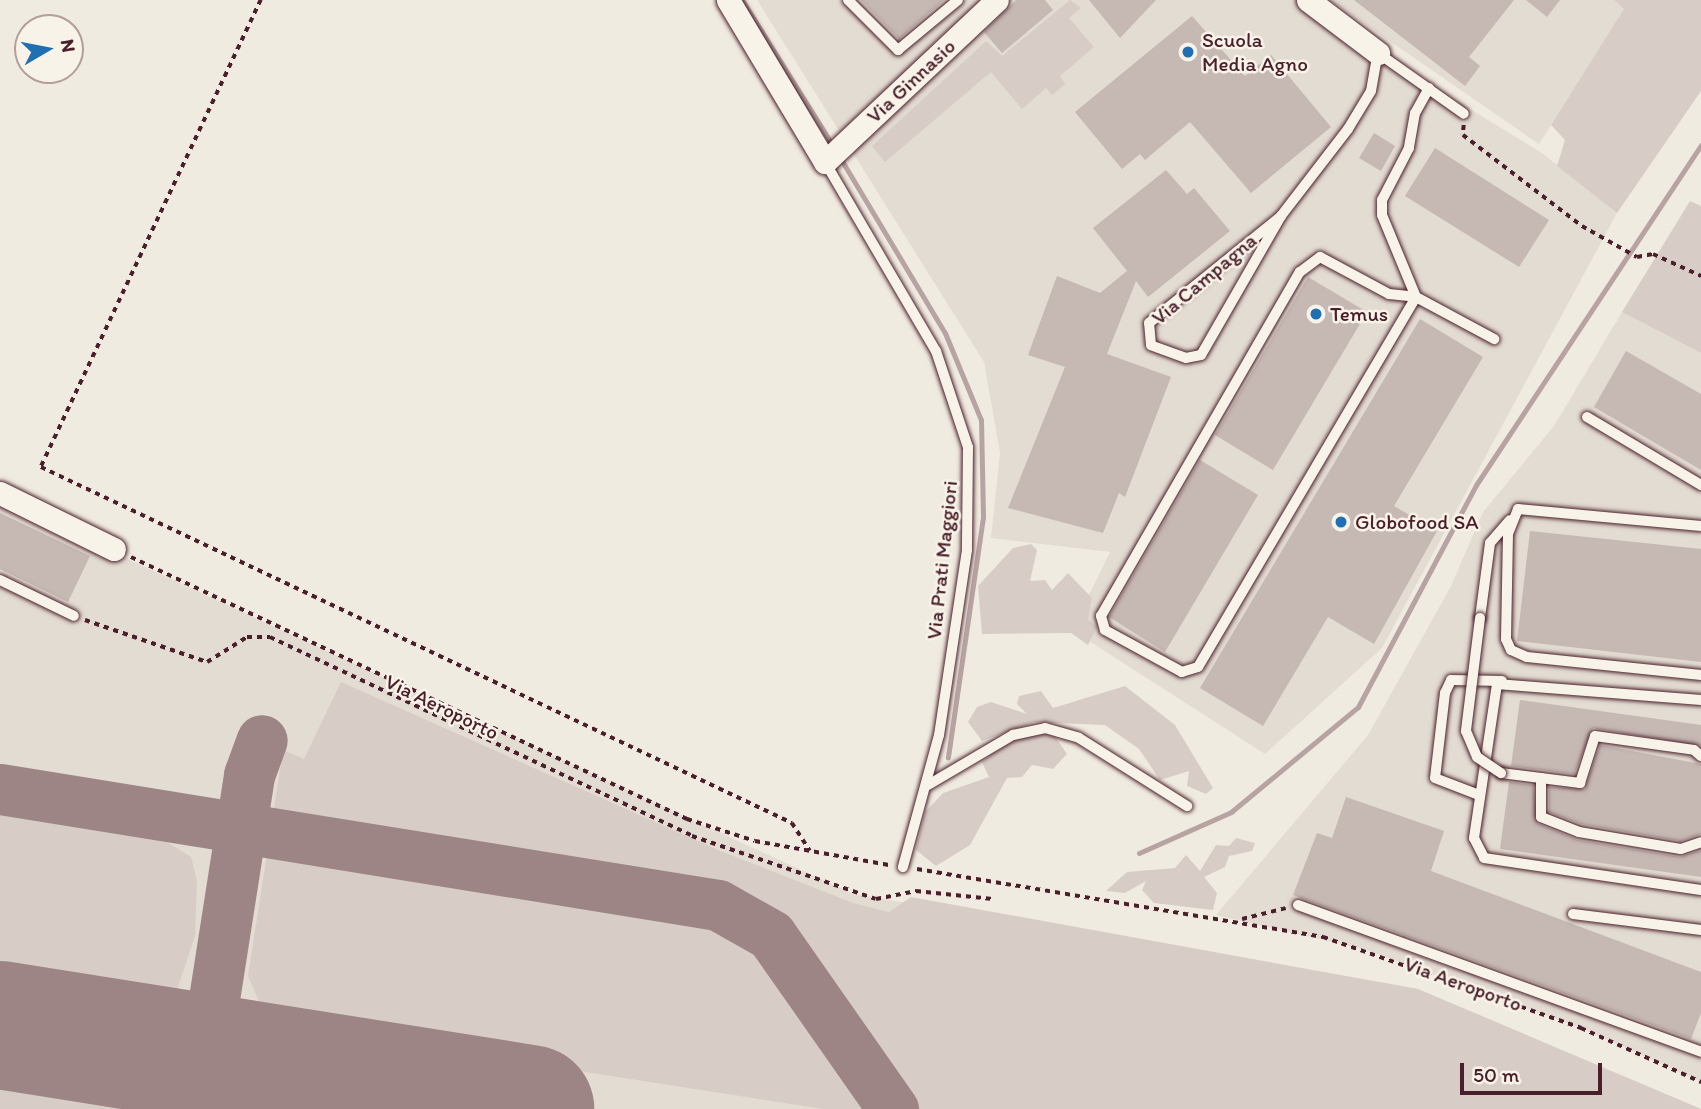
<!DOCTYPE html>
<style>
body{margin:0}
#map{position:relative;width:1701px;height:1109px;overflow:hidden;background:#f0ebe0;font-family:Itim,sans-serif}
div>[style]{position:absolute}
.built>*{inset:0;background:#e3dcd2}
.green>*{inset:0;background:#d8cdc6}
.stream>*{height:5px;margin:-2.5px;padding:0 2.5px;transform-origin:2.5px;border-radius:2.5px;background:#b7a4a2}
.taxiway>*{height:51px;margin:-25.5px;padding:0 25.5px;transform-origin:25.5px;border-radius:25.5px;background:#9d8586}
.runway>*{height:128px;margin:-64px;padding:0 64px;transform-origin:64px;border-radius:64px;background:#9d8586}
.building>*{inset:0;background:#c6b8b3}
.path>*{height:3.5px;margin-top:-1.75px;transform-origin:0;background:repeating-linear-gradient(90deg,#4a1f2b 0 5px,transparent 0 10px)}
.roads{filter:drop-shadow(0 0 2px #4a1f2b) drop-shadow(0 0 2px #4a1f2b)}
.lane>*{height:10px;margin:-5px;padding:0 5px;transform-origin:5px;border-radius:5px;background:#f7f3e8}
.street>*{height:23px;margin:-11.5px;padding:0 11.5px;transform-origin:11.5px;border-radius:11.5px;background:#f7f3e8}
.bridges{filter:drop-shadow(0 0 2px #4a1f2b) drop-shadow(0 0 2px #4a1f2b)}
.lane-bridge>*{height:10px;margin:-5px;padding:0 5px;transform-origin:5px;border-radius:5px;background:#f7f3e8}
.dots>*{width:19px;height:19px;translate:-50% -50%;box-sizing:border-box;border:4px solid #f7f3e8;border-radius:50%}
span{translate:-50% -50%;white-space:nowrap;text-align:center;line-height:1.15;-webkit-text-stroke:5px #f7f3e8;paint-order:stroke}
.poi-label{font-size:21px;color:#4a1f2b}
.left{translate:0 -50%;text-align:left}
.street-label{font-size:21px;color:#4a1f2b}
.north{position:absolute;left:14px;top:14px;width:70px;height:70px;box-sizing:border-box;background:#f7f3e8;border:2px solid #b29e9c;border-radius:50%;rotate:80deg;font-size:19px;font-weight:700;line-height:28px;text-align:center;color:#4a1f2b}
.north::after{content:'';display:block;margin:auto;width:24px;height:32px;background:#1f6fb2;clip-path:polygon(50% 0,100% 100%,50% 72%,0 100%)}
.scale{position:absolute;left:1460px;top:1063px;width:142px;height:32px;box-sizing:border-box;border:4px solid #4a1f2b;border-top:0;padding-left:9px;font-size:21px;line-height:24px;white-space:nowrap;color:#4a1f2b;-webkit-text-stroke:5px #f7f3e8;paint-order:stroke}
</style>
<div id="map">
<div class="built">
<div style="clip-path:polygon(757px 0,1308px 0,1378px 53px,1542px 153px,1617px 213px,1382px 648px,1265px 754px,1072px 630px,1110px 552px,991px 538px,1000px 453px,984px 362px)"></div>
<div style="clip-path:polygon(1330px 0,1614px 0,1625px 9px,1539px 144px)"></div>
<div style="clip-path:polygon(1622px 312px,1701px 353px,1701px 1082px,1581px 1028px,1366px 950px,1216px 915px,1368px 735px,1451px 586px,1483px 512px,1554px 426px)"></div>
<div style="clip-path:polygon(0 500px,853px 894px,1418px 989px,1701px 1109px,0 1109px)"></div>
</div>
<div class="green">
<div style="clip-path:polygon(1070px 0,1081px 8px,1069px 18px,1094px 47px,1060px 76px,1065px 84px,1052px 95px,1046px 88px,1022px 109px,991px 72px,885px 162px,872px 146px,986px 41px,1002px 56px)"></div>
<div style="clip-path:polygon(1614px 0,1701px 0,1701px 91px,1617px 213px,1557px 166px,1565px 140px,1551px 125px,1624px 9px)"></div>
<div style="clip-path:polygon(1690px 201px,1701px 206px,1701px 353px,1622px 312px)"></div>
<div style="clip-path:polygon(1031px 544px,1037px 550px,1030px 581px,1045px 580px,1052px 590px,1068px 573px,1092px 598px,1088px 619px,1097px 627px,1088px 645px,1071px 633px,982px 634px,978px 586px,1013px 548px)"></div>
<div style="clip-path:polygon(341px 682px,718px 850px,853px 903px,889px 912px,911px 897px,1418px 989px,1701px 1109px,823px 1109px,290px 1026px,261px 1006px,248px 976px,283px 750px,304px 759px)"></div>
<div style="clip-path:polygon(1125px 686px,1175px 725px,1213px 788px,1206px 794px,1187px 786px,1189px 771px,1160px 780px,1139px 749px,1105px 725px,1034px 722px,982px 741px,968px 722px,977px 707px,991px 702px,1027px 714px,1017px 704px,1019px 696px,1041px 691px,1053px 708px)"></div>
<div style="clip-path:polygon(1052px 732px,1067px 754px,1053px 769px,1032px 765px,1022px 777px,1007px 778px,970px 845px,936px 866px,916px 850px,925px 812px,943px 793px,989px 777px,982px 762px,1010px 739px)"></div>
<div style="clip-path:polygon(0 810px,167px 842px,191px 857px,197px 881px,195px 936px,175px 996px,143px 1003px,0 981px)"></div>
<div style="clip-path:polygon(1236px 838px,1255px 843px,1252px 851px,1229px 856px,1225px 867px,1204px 877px,1217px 893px,1213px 910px,1154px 903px,1142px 890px,1146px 881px,1125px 893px,1106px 891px,1127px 872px,1175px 868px,1186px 855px,1200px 871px,1216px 845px,1229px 846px)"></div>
<div style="clip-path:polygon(0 1068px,261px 1109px,0 1109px)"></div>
</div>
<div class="stream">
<div style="left:742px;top:0;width:173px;rotate:58deg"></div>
<div style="left:839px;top:156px;width:206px;rotate:59.1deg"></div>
<div style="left:945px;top:333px;width:94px;rotate:67.5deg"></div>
<div style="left:981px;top:420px;width:97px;rotate:88.8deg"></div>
<div style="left:983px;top:517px;width:243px;rotate:98.3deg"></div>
<div style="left:1139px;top:853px;width:101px;rotate:-24deg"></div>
<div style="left:1231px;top:812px;width:165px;rotate:-39.6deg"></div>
<div style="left:1358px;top:707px;width:251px;rotate:-62deg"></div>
<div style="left:1476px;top:485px;width:408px;rotate:-56.5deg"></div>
</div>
<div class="taxiway">
<div style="left:0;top:789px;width:727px;rotate:9.18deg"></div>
<div style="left:718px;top:905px;width:61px;rotate:29.5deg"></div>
<div style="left:771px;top:935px;width:213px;rotate:55deg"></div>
<div style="left:214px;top:999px;width:227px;rotate:-81.1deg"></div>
<div style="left:249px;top:775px;width:37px;rotate:-70deg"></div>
<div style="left:137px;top:1046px;width:49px;rotate:-8.3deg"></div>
<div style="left:185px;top:1039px;width:21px;rotate:-39deg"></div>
<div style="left:201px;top:1026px;width:30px;rotate:-64deg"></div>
<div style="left:214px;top:999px;width:19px;rotate:90deg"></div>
<div style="left:214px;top:1018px;width:32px;rotate:62deg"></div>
<div style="left:229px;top:1046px;width:55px;rotate:23.7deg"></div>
</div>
<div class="runway">
<div style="left:0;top:1025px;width:537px;rotate:9.01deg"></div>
</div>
<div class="building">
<div style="clip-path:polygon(861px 0,944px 0,899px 39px)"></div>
<div style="clip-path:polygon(1016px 0,1045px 0,1053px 10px,1002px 53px,984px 32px)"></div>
<div style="clip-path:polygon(1089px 0,1156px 0,1120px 38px)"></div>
<div style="clip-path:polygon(1354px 0,1514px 0,1469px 57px,1480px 66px,1465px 86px)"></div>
<div style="clip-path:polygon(1526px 0,1560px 0,1547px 17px)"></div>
<div style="clip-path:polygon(1192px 16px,1245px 76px,1271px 55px,1331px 127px,1251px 193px,1190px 122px,1145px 160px,1140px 154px,1122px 169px,1075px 112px)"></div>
<div style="clip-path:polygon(1374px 133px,1395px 146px,1381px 171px,1359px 158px)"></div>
<div style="clip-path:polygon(1435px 148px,1549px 220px,1519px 267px,1405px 196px)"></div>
<div style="clip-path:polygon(1166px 170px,1187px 194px,1194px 188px,1230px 231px,1148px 297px,1136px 281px,1107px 354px,1171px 377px,1125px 497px,1119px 493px,1103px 533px,1008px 508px,1065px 367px,1028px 355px,1057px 276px,1100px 293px,1127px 271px,1093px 228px)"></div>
<div style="clip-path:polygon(1308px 277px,1367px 312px,1273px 470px,1215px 435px)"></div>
<div style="clip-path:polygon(1420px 319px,1483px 357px,1394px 506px,1437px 531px,1374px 644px,1328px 617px,1263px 726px,1200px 688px)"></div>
<div style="clip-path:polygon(1626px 351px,1701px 394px,1701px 470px,1594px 407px)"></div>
<div style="clip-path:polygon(1200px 460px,1258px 495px,1165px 652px,1109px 617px)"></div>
<div style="clip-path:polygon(0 513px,90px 556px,68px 602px,0 569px)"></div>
<div style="clip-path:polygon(1530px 531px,1701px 549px,1701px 662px,1517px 641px)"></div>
<div style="clip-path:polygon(1520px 700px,1701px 725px,1701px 746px,1593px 728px,1574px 774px,1511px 766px)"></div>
<div style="clip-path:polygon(1600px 745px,1701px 764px,1701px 834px,1680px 841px,1581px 824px,1549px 812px,1549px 787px,1585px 789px)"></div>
<div style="clip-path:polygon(1509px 782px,1533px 785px,1538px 824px,1578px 840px,1680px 857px,1701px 850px,1701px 877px,1500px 849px)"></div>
<div style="clip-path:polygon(1346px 797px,1444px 831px,1431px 871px,1701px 972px,1701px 1013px,1691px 1039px,1293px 895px,1317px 833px,1332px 838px)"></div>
</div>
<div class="path">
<div style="left:261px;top:0;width:516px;rotate:115.22deg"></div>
<div style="left:41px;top:467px;width:831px;rotate:25.36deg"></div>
<div style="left:792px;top:823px;width:33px;rotate:57deg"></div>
<div style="left:1464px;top:125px;width:10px;rotate:96deg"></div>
<div style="left:1463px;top:135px;width:150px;rotate:37.4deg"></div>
<div style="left:1582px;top:226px;width:63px;rotate:29.4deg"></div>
<div style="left:1637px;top:257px;width:16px;rotate:-11deg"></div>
<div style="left:1653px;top:254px;width:53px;rotate:24.6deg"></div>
<div style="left:131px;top:557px;width:615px;rotate:25.23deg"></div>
<div style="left:687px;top:819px;width:71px;rotate:17.9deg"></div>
<div style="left:755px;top:841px;width:136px;rotate:10.2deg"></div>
<div style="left:85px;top:620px;width:129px;rotate:19deg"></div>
<div style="left:207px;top:662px;width:47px;rotate:-32deg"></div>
<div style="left:247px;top:637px;width:23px"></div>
<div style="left:270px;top:637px;width:467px;rotate:25.2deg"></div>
<div style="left:692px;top:836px;width:194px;rotate:18.9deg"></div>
<div style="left:876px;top:899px;width:41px;rotate:-11.3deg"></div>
<div style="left:916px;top:891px;width:77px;rotate:5.9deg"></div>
<div style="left:917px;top:869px;width:412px;rotate:9.5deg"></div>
<div style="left:1323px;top:937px;width:274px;rotate:19.4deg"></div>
<div style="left:1581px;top:1028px;width:132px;rotate:24.2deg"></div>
<div style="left:1242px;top:919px;width:45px;rotate:-14deg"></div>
</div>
<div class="roads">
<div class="lane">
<div style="left:848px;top:0;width:71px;rotate:45deg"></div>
<div style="left:898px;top:50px;width:78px;rotate:-39.8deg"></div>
<div style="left:1429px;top:88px;width:29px;rotate:119deg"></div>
<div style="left:1415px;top:113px;width:36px;rotate:100deg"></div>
<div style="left:1409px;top:148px;width:59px;rotate:117.4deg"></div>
<div style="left:1382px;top:200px;width:15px;rotate:90deg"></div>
<div style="left:1382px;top:215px;width:89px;rotate:67.5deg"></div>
<div style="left:1416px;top:297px;width:89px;rotate:28.3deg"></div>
<div style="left:825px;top:162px;width:219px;rotate:59.6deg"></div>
<div style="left:936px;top:351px;width:101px;rotate:71.6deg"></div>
<div style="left:968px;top:447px;width:103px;rotate:90.6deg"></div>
<div style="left:967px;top:550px;width:187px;rotate:98.6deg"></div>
<div style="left:939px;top:735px;width:137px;rotate:105.3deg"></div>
<div style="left:1281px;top:216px;width:160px;rotate:119.9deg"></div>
<div style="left:1201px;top:355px;width:15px;rotate:169deg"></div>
<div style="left:1186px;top:358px;width:37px;rotate:-160deg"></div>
<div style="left:1151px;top:345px;width:22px;rotate:-95deg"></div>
<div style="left:1149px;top:323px;width:170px;rotate:-39deg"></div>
<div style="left:1281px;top:216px;width:110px;rotate:-52.4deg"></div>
<div style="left:1348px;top:129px;width:44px;rotate:-58.8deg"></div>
<div style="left:1371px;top:91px;width:39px;rotate:-80deg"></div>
<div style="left:1378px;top:53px;width:105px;rotate:35.3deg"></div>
<div style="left:1320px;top:257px;width:78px;rotate:28.2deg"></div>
<div style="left:1389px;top:294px;width:27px;rotate:6deg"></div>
<div style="left:1416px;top:297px;width:429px;rotate:120.5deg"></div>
<div style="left:1198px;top:667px;width:17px;rotate:163deg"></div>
<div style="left:1182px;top:672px;width:88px;rotate:-151.4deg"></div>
<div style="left:1105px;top:630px;width:15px;rotate:-106deg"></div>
<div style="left:1101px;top:616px;width:397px;rotate:-60deg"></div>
<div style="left:1300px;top:272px;width:25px;rotate:-37deg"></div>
<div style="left:1587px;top:417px;width:133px;rotate:30.8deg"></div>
<div style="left:1701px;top:526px;width:184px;rotate:-174.7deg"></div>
<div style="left:1518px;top:509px;width:27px;rotate:112deg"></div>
<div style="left:1508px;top:534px;width:105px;rotate:91.1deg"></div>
<div style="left:1506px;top:639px;width:12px;rotate:66deg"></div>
<div style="left:1511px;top:650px;width:17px;rotate:24deg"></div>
<div style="left:1527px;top:657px;width:175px;rotate:5.9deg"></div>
<div style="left:0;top:580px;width:82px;rotate:25.9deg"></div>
<div style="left:1480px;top:618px;width:76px;rotate:-82.4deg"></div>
<div style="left:1490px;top:543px;width:30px;rotate:-49deg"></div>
<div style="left:1701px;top:700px;width:205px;rotate:-175.5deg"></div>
<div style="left:1497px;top:684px;width:156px;rotate:98.5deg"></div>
<div style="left:1474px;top:838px;width:22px;rotate:63deg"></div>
<div style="left:1484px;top:858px;width:219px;rotate:8.4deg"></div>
<div style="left:1501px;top:773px;width:80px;rotate:7.2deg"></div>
<div style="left:1580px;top:783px;width:49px;rotate:-72.3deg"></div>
<div style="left:1595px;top:736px;width:100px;rotate:8deg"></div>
<div style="left:1694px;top:750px;width:9px;rotate:41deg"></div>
<div style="left:1541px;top:778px;width:39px;rotate:90deg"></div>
<div style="left:1541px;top:817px;width:41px;rotate:21.5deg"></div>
<div style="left:1579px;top:832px;width:103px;rotate:9.5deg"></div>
<div style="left:1681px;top:849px;width:21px;rotate:-19deg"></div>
<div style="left:928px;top:785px;width:99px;rotate:-30.5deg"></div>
<div style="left:1013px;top:735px;width:33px;rotate:-12deg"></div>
<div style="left:1045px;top:728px;width:35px;rotate:16deg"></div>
<div style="left:1079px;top:738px;width:128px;rotate:32.2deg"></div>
<div style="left:1479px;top:795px;width:47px;rotate:-158.9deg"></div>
<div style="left:1435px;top:778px;width:86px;rotate:-83.3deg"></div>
<div style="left:1445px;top:693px;width:14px;rotate:-65deg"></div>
<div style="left:1451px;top:680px;width:51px;rotate:1.1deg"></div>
<div style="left:1298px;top:905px;width:429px;rotate:20deg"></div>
<div style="left:1573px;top:914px;width:129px;rotate:7.1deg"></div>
</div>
<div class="street">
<div style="left:728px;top:0;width:189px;rotate:59.1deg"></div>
<div style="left:825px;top:162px;width:236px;rotate:-43.3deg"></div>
<div style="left:1308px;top:0;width:88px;rotate:37.1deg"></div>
<div style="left:0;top:493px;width:127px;rotate:26.2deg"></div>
</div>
</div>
<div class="bridges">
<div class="lane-bridge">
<div style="left:1480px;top:618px;width:114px;rotate:97.1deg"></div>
<div style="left:1466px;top:731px;width:28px;rotate:67deg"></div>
<div style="left:1477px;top:757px;width:29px;rotate:34deg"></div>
</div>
</div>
<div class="dots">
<div style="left:1188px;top:52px;background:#1f6fb2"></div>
<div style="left:1316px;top:314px;background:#1f6fb2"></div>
<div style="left:1341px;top:522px;background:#1f6fb2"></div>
</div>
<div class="poi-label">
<span class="left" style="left:1202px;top:52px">Scuola<br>Media Agno</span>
<span class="left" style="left:1330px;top:314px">Temus</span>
<span class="left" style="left:1355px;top:522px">Globofood SA</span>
</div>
<div class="street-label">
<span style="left:911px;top:81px;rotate:-43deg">Via Ginnasio</span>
<span style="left:1204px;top:279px;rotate:-40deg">Via Campagna</span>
<span style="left:942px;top:560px;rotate:-84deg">Via Prati Maggiori</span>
<span style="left:442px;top:707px;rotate:26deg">Via Aeroporto</span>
<span style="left:1463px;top:984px;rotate:20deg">Via Aeroporto</span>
</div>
<div class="north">N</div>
<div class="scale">50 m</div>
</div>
